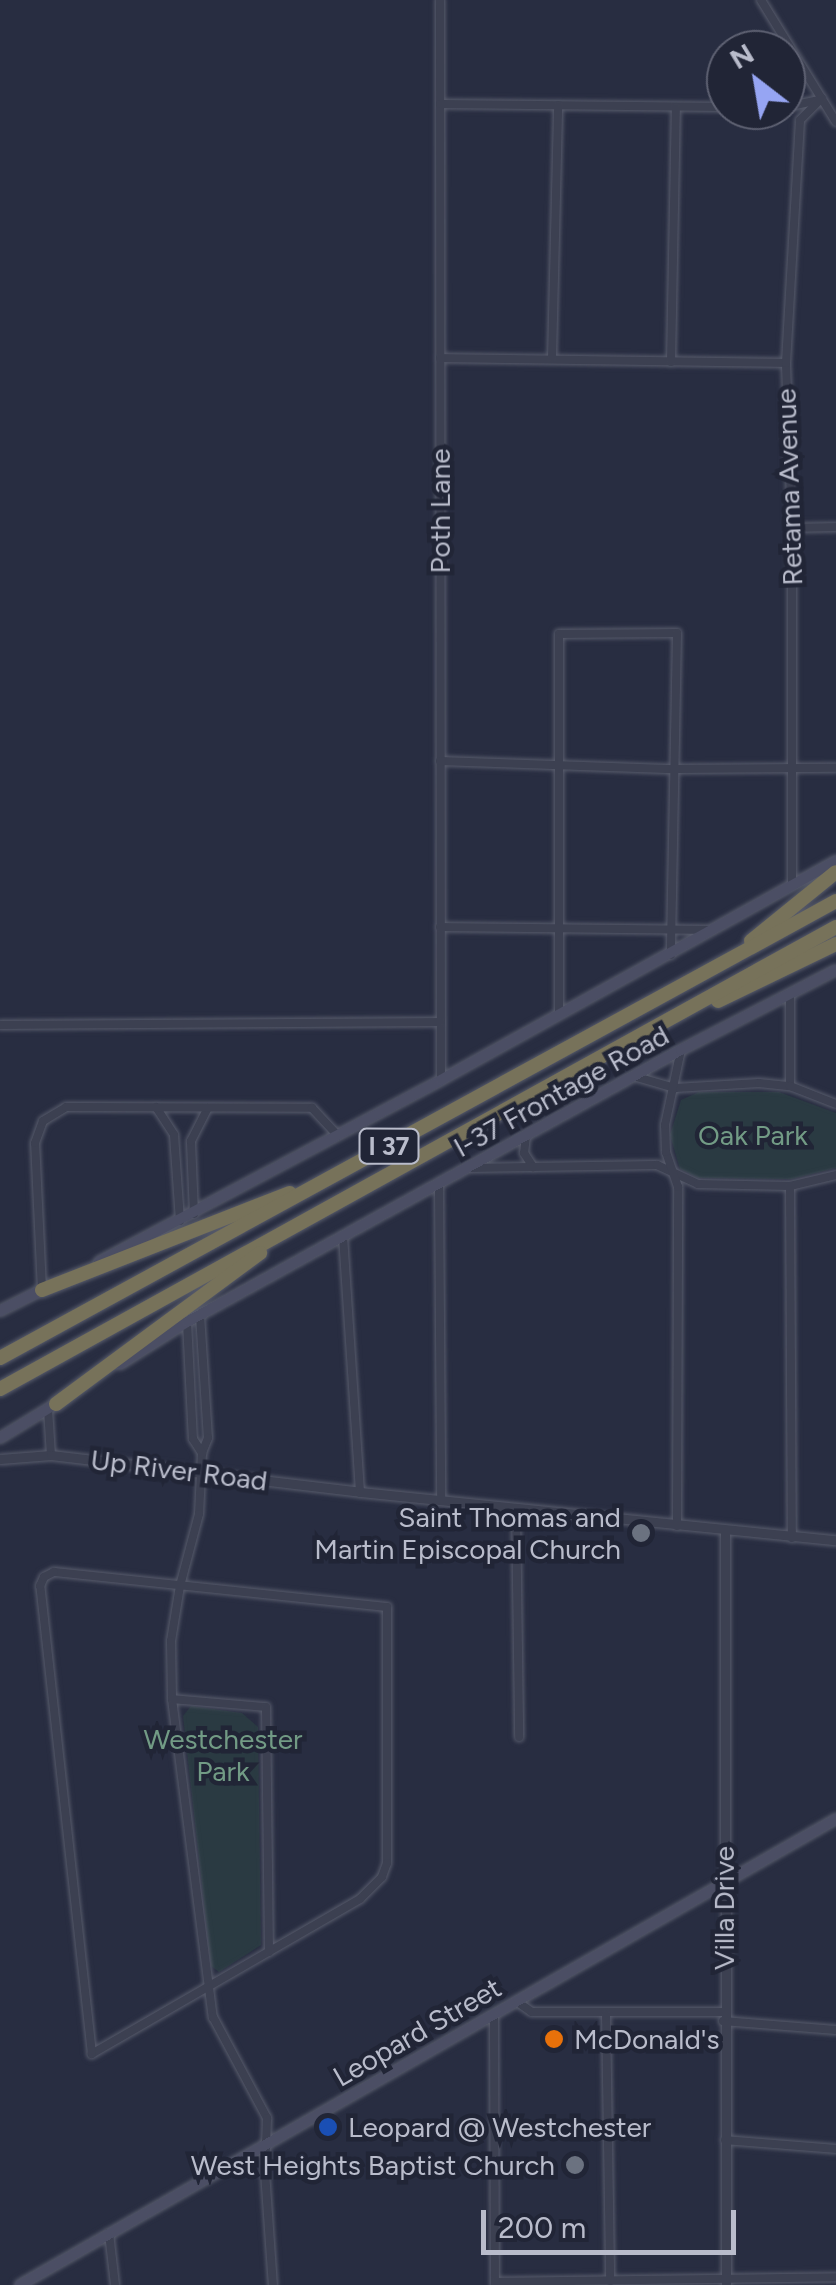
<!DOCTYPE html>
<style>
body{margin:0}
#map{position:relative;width:836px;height:2285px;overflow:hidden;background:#282d41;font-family:Figtree,sans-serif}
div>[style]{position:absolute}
.green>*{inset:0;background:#2a3a42}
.roads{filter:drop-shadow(0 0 2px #575b6b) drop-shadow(0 0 2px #575b6b)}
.minor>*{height:8px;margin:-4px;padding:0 4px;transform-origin:4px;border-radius:4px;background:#3c4051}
.tertiary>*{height:9px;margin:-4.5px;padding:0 4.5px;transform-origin:4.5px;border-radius:4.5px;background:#3c4051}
.secondary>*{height:10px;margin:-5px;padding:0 5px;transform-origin:5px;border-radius:5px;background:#4b4e64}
.motorway>*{height:14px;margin:-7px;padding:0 7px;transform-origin:7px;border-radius:7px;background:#77725a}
.dots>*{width:28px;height:28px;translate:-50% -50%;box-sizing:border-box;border:5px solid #212536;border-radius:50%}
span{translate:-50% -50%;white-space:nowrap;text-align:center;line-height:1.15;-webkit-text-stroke:9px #212536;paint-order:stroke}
.shield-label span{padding:2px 8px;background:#212536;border:2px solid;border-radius:8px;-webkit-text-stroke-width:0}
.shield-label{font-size:25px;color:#b9bccb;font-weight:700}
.street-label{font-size:28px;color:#b9bccb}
.park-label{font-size:28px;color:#729b85}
.poi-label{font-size:28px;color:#b9bccb}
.right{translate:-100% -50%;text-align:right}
.left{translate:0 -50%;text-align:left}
.north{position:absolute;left:706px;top:30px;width:100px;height:100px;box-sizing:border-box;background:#212536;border:2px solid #5e6172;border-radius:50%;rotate:329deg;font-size:28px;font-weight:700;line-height:40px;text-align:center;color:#b9bccb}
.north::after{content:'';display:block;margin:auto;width:35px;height:45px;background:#96a5f3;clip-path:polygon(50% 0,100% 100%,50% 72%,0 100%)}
.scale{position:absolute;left:481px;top:2210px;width:255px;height:45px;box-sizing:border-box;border:5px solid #b9bccb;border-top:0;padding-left:12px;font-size:30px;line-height:35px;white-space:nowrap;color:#b9bccb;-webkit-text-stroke:8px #212536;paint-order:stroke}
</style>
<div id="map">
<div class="green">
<div style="clip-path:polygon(779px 1092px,836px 1113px,836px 1168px,792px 1179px,698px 1178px,680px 1169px,670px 1135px,681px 1100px,699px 1092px)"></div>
<div style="clip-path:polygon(191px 1706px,242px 1713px,258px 1727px,261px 1945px,219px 1972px,211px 1966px,183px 1716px)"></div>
</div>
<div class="roads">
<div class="minor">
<div style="left:440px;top:0;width:1080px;rotate:89.95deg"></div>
<div style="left:761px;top:0;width:143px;rotate:58.4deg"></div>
<div style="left:440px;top:104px;width:286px;rotate:0.6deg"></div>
<div style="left:786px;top:107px;width:33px;rotate:-12deg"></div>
<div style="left:440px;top:358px;width:346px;rotate:0.8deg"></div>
<div style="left:552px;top:358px;width:253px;rotate:-88.6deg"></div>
<div style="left:671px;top:362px;width:255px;rotate:-88.9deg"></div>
<div style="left:792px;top:528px;width:44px;rotate:-1.3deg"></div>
<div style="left:440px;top:761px;width:234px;rotate:2deg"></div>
<div style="left:674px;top:769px;width:162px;rotate:-0.4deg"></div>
<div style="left:792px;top:885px;width:357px;rotate:-90deg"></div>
<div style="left:792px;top:528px;width:165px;rotate:-92.1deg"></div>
<div style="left:786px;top:363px;width:243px;rotate:-86.7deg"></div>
<div style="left:800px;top:120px;width:31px;rotate:-45deg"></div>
<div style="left:440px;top:927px;width:272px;rotate:0.6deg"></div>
<div style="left:790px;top:995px;width:91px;rotate:90deg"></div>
<div style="left:559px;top:1014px;width:380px;rotate:-90deg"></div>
<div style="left:559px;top:634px;width:118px;rotate:-0.5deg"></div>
<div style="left:677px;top:633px;width:322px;rotate:91.1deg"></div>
<div style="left:0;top:1025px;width:441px;rotate:-0.4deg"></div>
<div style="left:633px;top:1076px;width:44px;rotate:15.9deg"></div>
<div style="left:675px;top:1088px;width:84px;rotate:-3.4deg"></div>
<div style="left:759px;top:1083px;width:31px;rotate:6deg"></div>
<div style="left:790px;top:1086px;width:49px;rotate:21.4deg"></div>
<div style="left:156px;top:1107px;width:33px;rotate:57deg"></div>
<div style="left:174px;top:1135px;width:86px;rotate:86deg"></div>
<div style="left:526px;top:1135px;width:18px;rotate:96deg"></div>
<div style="left:524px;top:1153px;width:17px;rotate:57deg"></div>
<div style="left:468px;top:1168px;width:189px;rotate:-0.9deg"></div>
<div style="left:657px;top:1165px;width:45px;rotate:24.9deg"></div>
<div style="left:698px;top:1184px;width:92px;rotate:1.2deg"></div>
<div style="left:790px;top:1186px;width:47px;rotate:-13.4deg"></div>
<div style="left:439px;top:1183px;width:317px;rotate:89.6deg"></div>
<div style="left:790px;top:1186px;width:352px;rotate:89.7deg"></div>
<div style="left:194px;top:1214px;width:73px;rotate:-92.4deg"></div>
<div style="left:191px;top:1141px;width:37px;rotate:-63deg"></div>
<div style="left:343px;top:1236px;width:257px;rotate:86.2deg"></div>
<div style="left:42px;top:1290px;width:147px;rotate:-92.7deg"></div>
<div style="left:35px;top:1143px;width:23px;rotate:-70deg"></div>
<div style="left:43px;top:1121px;width:27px;rotate:-31deg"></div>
<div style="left:66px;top:1107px;width:246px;rotate:0.2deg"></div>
<div style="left:312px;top:1108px;width:38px;rotate:47deg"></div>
<div style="left:200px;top:1315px;width:123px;rotate:86.3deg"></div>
<div style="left:208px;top:1438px;width:16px;rotate:112deg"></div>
<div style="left:202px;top:1453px;width:61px;rotate:92.8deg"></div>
<div style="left:199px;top:1514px;width:74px;rotate:104.8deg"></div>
<div style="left:180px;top:1586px;width:56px;rotate:99.3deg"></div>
<div style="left:171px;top:1641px;width:58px;rotate:89deg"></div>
<div style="left:172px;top:1699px;width:321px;rotate:82.7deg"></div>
<div style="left:213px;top:2017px;width:115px;rotate:61.9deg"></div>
<div style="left:267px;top:2118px;width:54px;rotate:92.1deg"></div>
<div style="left:265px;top:2172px;width:113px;rotate:86deg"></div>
<div style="left:187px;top:1322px;width:117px;rotate:87.1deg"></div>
<div style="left:193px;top:1439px;width:17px;rotate:57deg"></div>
<div style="left:48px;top:1409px;width:46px;rotate:86.3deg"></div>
<div style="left:516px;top:1509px;width:228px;rotate:89.2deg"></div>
<div style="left:677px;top:1526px;width:339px;rotate:-89.8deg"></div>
<div style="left:678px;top:1187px;width:37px;rotate:-109deg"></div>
<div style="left:666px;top:1152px;width:27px;rotate:-92deg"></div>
<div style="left:665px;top:1125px;width:77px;rotate:-78deg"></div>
<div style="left:54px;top:1572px;width:335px;rotate:6deg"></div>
<div style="left:387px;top:1607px;width:256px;rotate:90deg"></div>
<div style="left:387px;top:1863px;width:15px;rotate:110deg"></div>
<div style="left:382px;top:1877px;width:31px;rotate:135deg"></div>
<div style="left:360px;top:1899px;width:310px;rotate:150deg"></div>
<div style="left:92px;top:2054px;width:471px;rotate:-96.3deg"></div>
<div style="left:40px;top:1586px;width:10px;rotate:-66deg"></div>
<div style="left:44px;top:1577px;width:11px;rotate:-27deg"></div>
<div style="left:172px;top:1699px;width:94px;rotate:4.9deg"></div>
<div style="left:266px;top:1707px;width:245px;rotate:89.3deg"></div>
<div style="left:516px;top:2001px;width:19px;rotate:35deg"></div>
<div style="left:532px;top:2012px;width:191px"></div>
<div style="left:494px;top:2014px;width:271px;rotate:89.8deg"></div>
<div style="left:606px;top:2014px;width:267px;rotate:89.1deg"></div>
<div style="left:723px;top:2021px;width:113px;rotate:4.6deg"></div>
<div style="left:725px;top:2140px;width:111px;rotate:4.6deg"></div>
<div style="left:109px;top:2233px;width:52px;rotate:83.4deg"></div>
<div style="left:495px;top:2282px;width:341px;rotate:-0.8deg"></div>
</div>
<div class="tertiary">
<div style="left:0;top:1459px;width:51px;rotate:-4.5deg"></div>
<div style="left:51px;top:1455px;width:311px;rotate:6.8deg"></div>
<div style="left:360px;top:1492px;width:478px;rotate:5.8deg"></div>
<div style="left:725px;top:1531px;width:754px;rotate:89.92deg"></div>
</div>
<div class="secondary">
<div style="left:99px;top:1262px;width:387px;rotate:-28deg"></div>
<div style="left:441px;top:1080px;width:452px;rotate:-29deg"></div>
<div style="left:0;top:1311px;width:54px;rotate:-26.6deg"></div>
<div style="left:120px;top:1364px;width:79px;rotate:-32.1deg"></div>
<div style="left:187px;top:1322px;width:564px;rotate:-28.84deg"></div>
<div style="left:681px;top:1050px;width:174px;rotate:-27.3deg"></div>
<div style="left:0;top:1438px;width:69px;rotate:-31.4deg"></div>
<div style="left:20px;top:2285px;width:940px;rotate:-29.73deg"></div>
</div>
<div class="motorway">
<div style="left:751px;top:941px;width:109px;rotate:-39.1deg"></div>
<div style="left:718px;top:1001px;width:131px;rotate:-25.8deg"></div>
<div style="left:42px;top:1290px;width:266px;rotate:-21.4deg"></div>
<div style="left:0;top:1358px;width:953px;rotate:-28.66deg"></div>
<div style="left:0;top:1389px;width:955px;rotate:-28.93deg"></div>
<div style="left:56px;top:1404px;width:254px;rotate:-36.5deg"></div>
</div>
</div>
<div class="dots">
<div style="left:641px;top:1533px;background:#6b7280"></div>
<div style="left:554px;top:2039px;background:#e8710a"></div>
<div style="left:328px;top:2127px;background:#1a4fb4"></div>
<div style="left:575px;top:2165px;background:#6b7280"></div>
</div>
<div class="shield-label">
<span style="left:389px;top:1146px">I 37</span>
</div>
<div class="street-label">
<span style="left:789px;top:487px;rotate:-92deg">Retama Avenue</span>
<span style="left:440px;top:511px;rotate:-90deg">Poth Lane</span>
<span style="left:561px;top:1091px;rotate:-29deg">I-37 Frontage Road</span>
<span style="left:179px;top:1470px;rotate:7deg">Up River Road</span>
<span style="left:724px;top:1908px;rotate:-90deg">Villa Drive</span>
<span style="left:417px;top:2032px;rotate:-30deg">Leopard Street</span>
</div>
<div class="park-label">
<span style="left:753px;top:1135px">Oak Park</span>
<span style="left:223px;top:1755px">Westchester<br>Park</span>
</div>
<div class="poi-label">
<span class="right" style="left:621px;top:1533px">Saint Thomas and<br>Martin Episcopal Church</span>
<span class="left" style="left:574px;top:2039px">McDonald's</span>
<span class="left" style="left:348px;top:2127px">Leopard @ Westchester</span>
<span class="right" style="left:555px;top:2165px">West Heights Baptist Church</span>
</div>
<div class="north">N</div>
<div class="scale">200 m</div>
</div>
